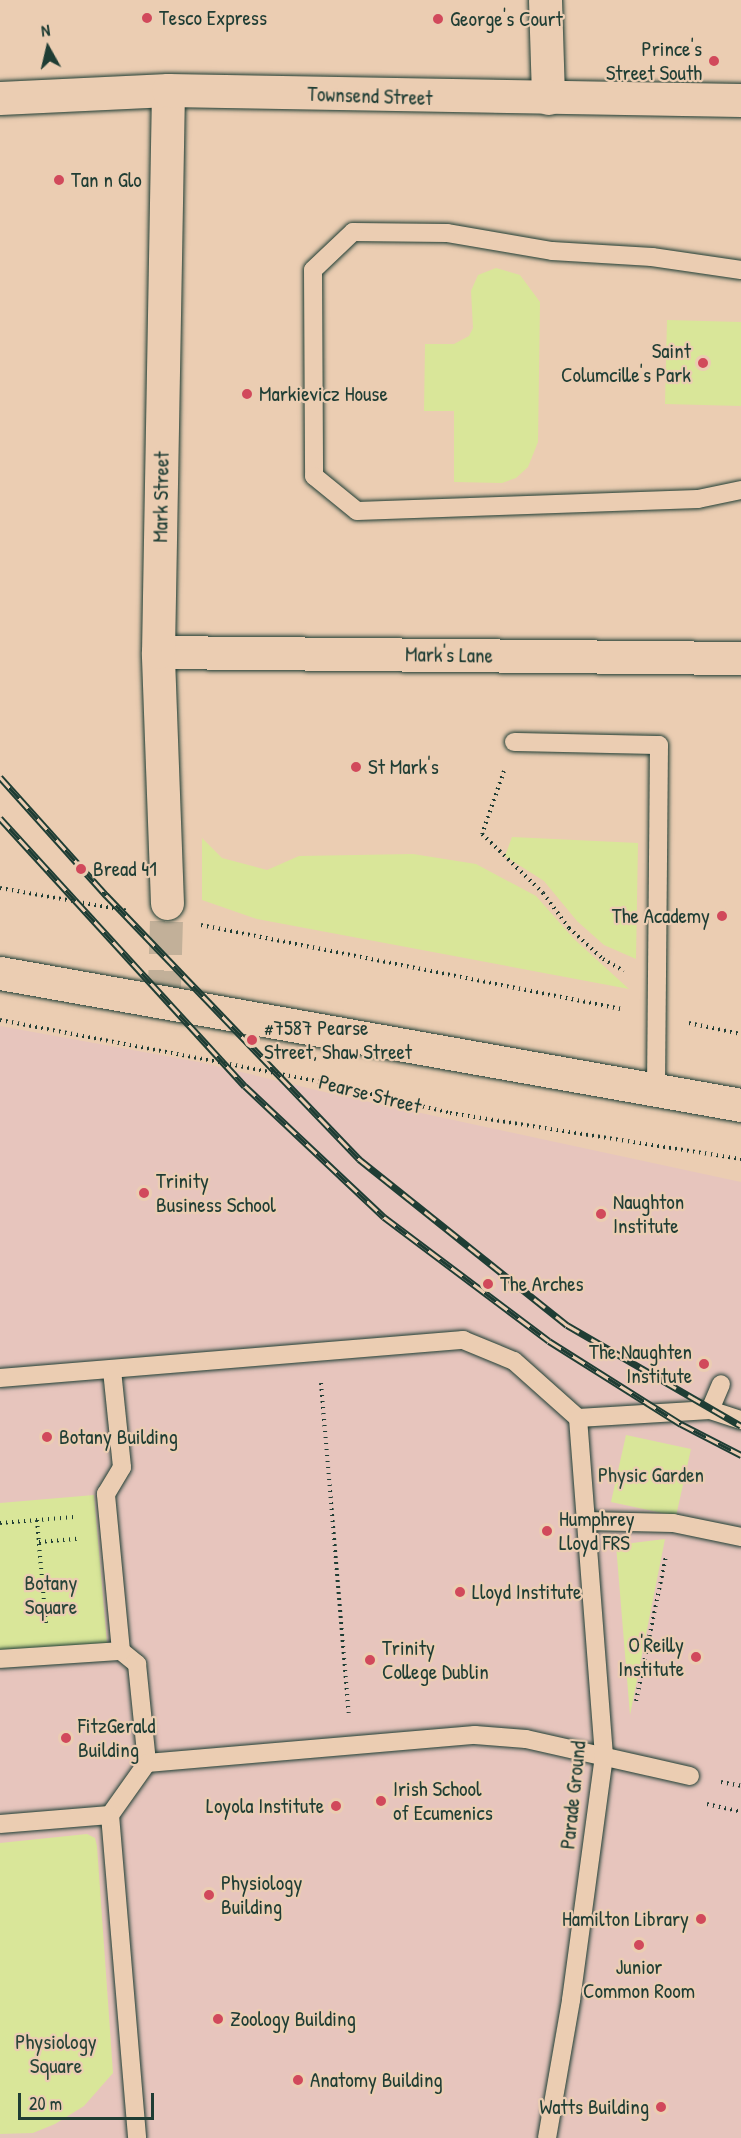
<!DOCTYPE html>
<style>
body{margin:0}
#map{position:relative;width:741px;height:2138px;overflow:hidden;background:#ebcdb2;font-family:"Patrick Hand",sans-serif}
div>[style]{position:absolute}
.built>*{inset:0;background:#e7c5bd}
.green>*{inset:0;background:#d9e699}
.street-tunnel>*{height:33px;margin-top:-16.5px;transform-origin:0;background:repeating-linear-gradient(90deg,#c2b099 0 33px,transparent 0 49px)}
.path>*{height:4px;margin-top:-2px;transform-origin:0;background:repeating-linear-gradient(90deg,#1f3d34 0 1.5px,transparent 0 6px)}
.roads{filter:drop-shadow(0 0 2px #1f3d34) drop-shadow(0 0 2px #1f3d34)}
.lane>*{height:18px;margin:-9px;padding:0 9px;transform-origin:9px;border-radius:9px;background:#ebcdb2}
.street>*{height:33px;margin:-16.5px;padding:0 16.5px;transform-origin:16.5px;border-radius:16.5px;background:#ebcdb2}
.secondary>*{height:33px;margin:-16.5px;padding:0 16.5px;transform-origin:16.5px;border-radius:16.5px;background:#ebcdb2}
.rail>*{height:7px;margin-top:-3.5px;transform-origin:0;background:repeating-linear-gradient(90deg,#ebcdb2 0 14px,#1f3d34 0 28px);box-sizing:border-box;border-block:2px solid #1f3d34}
.dots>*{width:16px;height:16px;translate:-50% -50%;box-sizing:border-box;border:3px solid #ebcdb2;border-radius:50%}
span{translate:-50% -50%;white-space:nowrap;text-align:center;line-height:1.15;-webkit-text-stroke:4.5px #ebcdb2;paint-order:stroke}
.poi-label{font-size:21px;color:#1f3d34}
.left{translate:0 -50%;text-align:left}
.right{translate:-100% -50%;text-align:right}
.street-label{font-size:21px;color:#1f3d34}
.park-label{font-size:21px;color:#284539}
.north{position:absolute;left:18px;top:18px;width:60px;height:60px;-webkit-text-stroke:4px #ebcdb2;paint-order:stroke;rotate:352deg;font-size:16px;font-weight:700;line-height:24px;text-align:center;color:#1f3d34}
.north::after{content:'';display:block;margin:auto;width:21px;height:27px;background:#1f3d34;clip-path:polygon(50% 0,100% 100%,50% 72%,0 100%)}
.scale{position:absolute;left:18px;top:2093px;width:136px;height:27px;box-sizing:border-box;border:3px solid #1f3d34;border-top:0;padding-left:8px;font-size:18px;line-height:21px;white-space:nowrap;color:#1f3d34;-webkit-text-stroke:4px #ebcdb2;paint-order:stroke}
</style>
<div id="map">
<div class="built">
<div style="clip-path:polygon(0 1026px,199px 1062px,333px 1094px,741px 1182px,741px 2138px,0 2138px)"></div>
</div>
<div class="green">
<div style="clip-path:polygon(496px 268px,520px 275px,540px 302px,538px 442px,528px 467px,516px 478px,502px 483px,454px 482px,454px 411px,424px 411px,425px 344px,454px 344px,469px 336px,473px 328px,471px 291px,478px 275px)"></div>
<div style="clip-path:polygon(667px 320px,741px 322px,741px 406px,665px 404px)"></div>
<div style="clip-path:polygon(512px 837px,638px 843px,636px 959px,604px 945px,577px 921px,544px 881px,505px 856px)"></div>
<div style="clip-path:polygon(202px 838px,222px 858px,267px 870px,299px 856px,413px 854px,476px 864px,536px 896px,574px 939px,629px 989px,257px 919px,202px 900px)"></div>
<div style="clip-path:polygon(626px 1435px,691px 1449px,676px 1516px,611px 1502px)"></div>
<div style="clip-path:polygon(94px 1495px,107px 1643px,0 1651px,0 1503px)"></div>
<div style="clip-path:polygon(665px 1539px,630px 1715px,616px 1545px)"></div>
<div style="clip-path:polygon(87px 1834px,95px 1838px,97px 1846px,113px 2073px,84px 2106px,55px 2124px,33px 2133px,0 2134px,0 1843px)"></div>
</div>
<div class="street-tunnel">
<div style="left:164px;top:1003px;width:100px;rotate:-88.3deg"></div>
</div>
<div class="path">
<div style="left:504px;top:771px;width:67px;rotate:109.2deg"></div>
<div style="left:482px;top:834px;width:85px;rotate:44deg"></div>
<div style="left:543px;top:893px;width:44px;rotate:53.4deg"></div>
<div style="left:569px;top:928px;width:46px;rotate:42.4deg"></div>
<div style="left:603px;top:959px;width:24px;rotate:30deg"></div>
<div style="left:0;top:888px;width:131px;rotate:10.1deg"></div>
<div style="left:201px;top:925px;width:430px;rotate:11.3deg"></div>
<div style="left:0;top:1020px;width:318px;rotate:10.9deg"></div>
<div style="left:312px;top:1080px;width:142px;rotate:13.4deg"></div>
<div style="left:450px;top:1113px;width:295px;rotate:9deg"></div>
<div style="left:689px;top:1023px;width:53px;rotate:11.9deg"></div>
<div style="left:321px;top:1383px;width:331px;rotate:85.2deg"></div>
<div style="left:37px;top:1520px;width:104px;rotate:85.1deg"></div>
<div style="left:0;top:1523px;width:74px;rotate:-4.6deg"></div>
<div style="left:39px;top:1542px;width:38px;rotate:-5deg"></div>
<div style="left:636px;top:1701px;width:148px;rotate:-78.3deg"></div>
<div style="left:721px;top:1782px;width:20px;rotate:11deg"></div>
<div style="left:707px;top:1804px;width:35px;rotate:13deg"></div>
</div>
<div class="roads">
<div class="lane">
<div style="left:741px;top:270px;width:90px;rotate:-171.7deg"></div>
<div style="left:652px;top:257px;width:100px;rotate:-176.6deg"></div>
<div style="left:552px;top:251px;width:107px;rotate:-170.3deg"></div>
<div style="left:447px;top:233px;width:94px;rotate:-179.4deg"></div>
<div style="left:353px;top:232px;width:55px;rotate:136.5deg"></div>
<div style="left:313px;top:270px;width:206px;rotate:89.7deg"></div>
<div style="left:314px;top:476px;width:55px;rotate:39.1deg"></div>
<div style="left:357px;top:511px;width:341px;rotate:-2deg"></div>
<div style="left:698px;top:499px;width:44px;rotate:-11.8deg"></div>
<div style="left:514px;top:742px;width:145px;rotate:1.2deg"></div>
<div style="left:659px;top:745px;width:346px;rotate:90.5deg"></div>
<div style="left:0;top:1378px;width:465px;rotate:-4.7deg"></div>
<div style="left:463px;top:1340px;width:55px;rotate:22.4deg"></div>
<div style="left:514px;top:1361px;width:86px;rotate:41.7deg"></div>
<div style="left:578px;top:1418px;width:132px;rotate:-3.5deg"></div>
<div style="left:710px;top:1410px;width:28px;rotate:-67deg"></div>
<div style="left:710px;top:1410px;width:33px;rotate:18deg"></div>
<div style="left:586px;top:1521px;width:87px;rotate:1.3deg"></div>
<div style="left:673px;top:1523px;width:69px;rotate:11.6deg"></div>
<div style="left:121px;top:1651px;width:21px;rotate:39deg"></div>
<div style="left:137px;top:1664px;width:100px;rotate:84.2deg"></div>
<div style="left:0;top:1659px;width:121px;rotate:-3.8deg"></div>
<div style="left:121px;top:1651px;width:158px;rotate:-95.5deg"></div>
<div style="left:106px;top:1494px;width:31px;rotate:-59deg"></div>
<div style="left:122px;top:1467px;width:97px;rotate:-95.9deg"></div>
<div style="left:110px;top:1815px;width:64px;rotate:-54.6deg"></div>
<div style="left:147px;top:1763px;width:329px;rotate:-4.9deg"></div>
<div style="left:475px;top:1735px;width:51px;rotate:4.5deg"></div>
<div style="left:526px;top:1739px;width:168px;rotate:12.7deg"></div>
<div style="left:110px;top:1815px;width:324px;rotate:85.2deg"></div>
<div style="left:0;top:1824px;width:110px;rotate:-4.7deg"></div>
<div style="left:547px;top:2138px;width:140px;rotate:-80.1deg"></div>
<div style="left:571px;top:2000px;width:246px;rotate:-82.3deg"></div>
<div style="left:604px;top:1756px;width:339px;rotate:-94.4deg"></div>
</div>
<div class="street">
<div style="left:545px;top:0;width:98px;rotate:88.2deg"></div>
<div style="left:158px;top:652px;width:583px;rotate:0.59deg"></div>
<div style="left:167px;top:903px;width:251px;rotate:-92.1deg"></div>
<div style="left:158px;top:652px;width:562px;rotate:-88.98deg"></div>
</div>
<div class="secondary">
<div style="left:0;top:98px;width:168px;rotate:-2.7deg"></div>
<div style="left:168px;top:90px;width:573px;rotate:1deg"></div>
<div style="left:0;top:973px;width:753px;rotate:10.1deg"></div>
</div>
</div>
<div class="rail">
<div style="left:0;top:777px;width:159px;rotate:48.1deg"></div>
<div style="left:106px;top:895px;width:366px;rotate:46.2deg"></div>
<div style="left:359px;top:1159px;width:266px;rotate:38.6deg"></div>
<div style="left:567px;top:1325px;width:201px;rotate:30.1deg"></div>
<div style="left:0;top:818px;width:363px;rotate:47.6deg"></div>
<div style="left:245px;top:1086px;width:191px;rotate:43.3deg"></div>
<div style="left:384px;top:1217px;width:206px;rotate:36.9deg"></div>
<div style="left:549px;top:1341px;width:156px;rotate:32.2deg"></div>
<div style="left:681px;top:1424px;width:68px;rotate:27.3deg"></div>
</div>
<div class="dots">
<div style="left:147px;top:18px;background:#d1495b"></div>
<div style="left:438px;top:19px;background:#d1495b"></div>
<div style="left:714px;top:61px;background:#d1495b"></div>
<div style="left:59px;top:180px;background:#d1495b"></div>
<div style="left:703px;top:363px;background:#d1495b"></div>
<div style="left:247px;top:394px;background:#d1495b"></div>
<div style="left:356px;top:767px;background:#d1495b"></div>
<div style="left:81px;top:869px;background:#d1495b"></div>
<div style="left:722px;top:916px;background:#d1495b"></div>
<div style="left:252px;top:1040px;background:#d1495b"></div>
<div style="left:144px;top:1193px;background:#d1495b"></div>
<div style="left:601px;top:1214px;background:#d1495b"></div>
<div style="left:488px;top:1284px;background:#d1495b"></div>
<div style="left:704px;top:1364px;background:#d1495b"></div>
<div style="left:47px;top:1437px;background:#d1495b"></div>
<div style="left:547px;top:1531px;background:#d1495b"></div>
<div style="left:460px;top:1592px;background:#d1495b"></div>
<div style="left:696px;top:1657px;background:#d1495b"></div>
<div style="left:370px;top:1660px;background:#d1495b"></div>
<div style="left:66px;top:1738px;background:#d1495b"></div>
<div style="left:381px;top:1801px;background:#d1495b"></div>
<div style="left:336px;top:1806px;background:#d1495b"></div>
<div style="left:209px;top:1895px;background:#d1495b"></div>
<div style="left:701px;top:1919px;background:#d1495b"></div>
<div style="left:639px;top:1945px;background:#d1495b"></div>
<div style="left:218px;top:2019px;background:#d1495b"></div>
<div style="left:298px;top:2080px;background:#d1495b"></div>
<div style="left:661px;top:2107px;background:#d1495b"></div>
</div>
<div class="poi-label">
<span class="left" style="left:159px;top:18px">Tesco Express</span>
<span class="left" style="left:450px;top:19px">George's Court</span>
<span class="right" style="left:702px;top:61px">Prince's<br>Street South</span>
<span class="left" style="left:71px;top:180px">Tan n Glo</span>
<span class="right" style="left:691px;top:363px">Saint<br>Columcille's Park</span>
<span class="left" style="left:259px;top:394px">Markievicz House</span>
<span class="left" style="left:368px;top:767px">St Mark's</span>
<span class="left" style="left:93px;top:869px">Bread 41</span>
<span class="right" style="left:710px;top:916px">The Academy</span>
<span class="left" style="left:264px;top:1040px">#7587 Pearse<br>Street, Shaw Street</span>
<span class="left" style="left:156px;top:1193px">Trinity<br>Business School</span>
<span class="left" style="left:613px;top:1214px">Naughton<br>Institute</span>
<span class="left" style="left:500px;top:1284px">The Arches</span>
<span class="right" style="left:692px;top:1364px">The Naughten<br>Institute</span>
<span class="left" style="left:59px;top:1437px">Botany Building</span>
<span class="left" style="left:559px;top:1531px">Humphrey<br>Lloyd FRS</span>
<span class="left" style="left:472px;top:1592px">Lloyd Institute</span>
<span class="right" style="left:684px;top:1657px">O'Reilly<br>Institute</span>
<span class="left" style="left:382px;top:1660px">Trinity<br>College Dublin</span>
<span class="left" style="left:78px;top:1738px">FitzGerald<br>Building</span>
<span class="left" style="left:393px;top:1801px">Irish School<br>of Ecumenics</span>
<span class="right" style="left:324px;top:1806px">Loyola Institute</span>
<span class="left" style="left:221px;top:1895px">Physiology<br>Building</span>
<span class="right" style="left:689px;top:1919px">Hamilton Library</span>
<span style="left:639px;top:1979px">Junior<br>Common Room</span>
<span class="left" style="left:230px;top:2019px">Zoology Building</span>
<span class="left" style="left:310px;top:2080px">Anatomy Building</span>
<span class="right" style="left:649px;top:2107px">Watts Building</span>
</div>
<div class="street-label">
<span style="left:370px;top:96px;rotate:2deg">Townsend Street</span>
<span style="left:161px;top:497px;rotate:-89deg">Mark Street</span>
<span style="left:449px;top:655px;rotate:1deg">Mark's Lane</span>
<span style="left:370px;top:1094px;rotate:14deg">Pearse Street</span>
<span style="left:573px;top:1795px;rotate:-84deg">Parade Ground</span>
</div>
<div class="park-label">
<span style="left:651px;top:1475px">Physic Garden</span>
<span style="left:51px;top:1595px">Botany<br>Square</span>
<span style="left:56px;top:2054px">Physiology<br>Square</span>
</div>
<div class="north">N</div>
<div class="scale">20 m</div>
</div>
